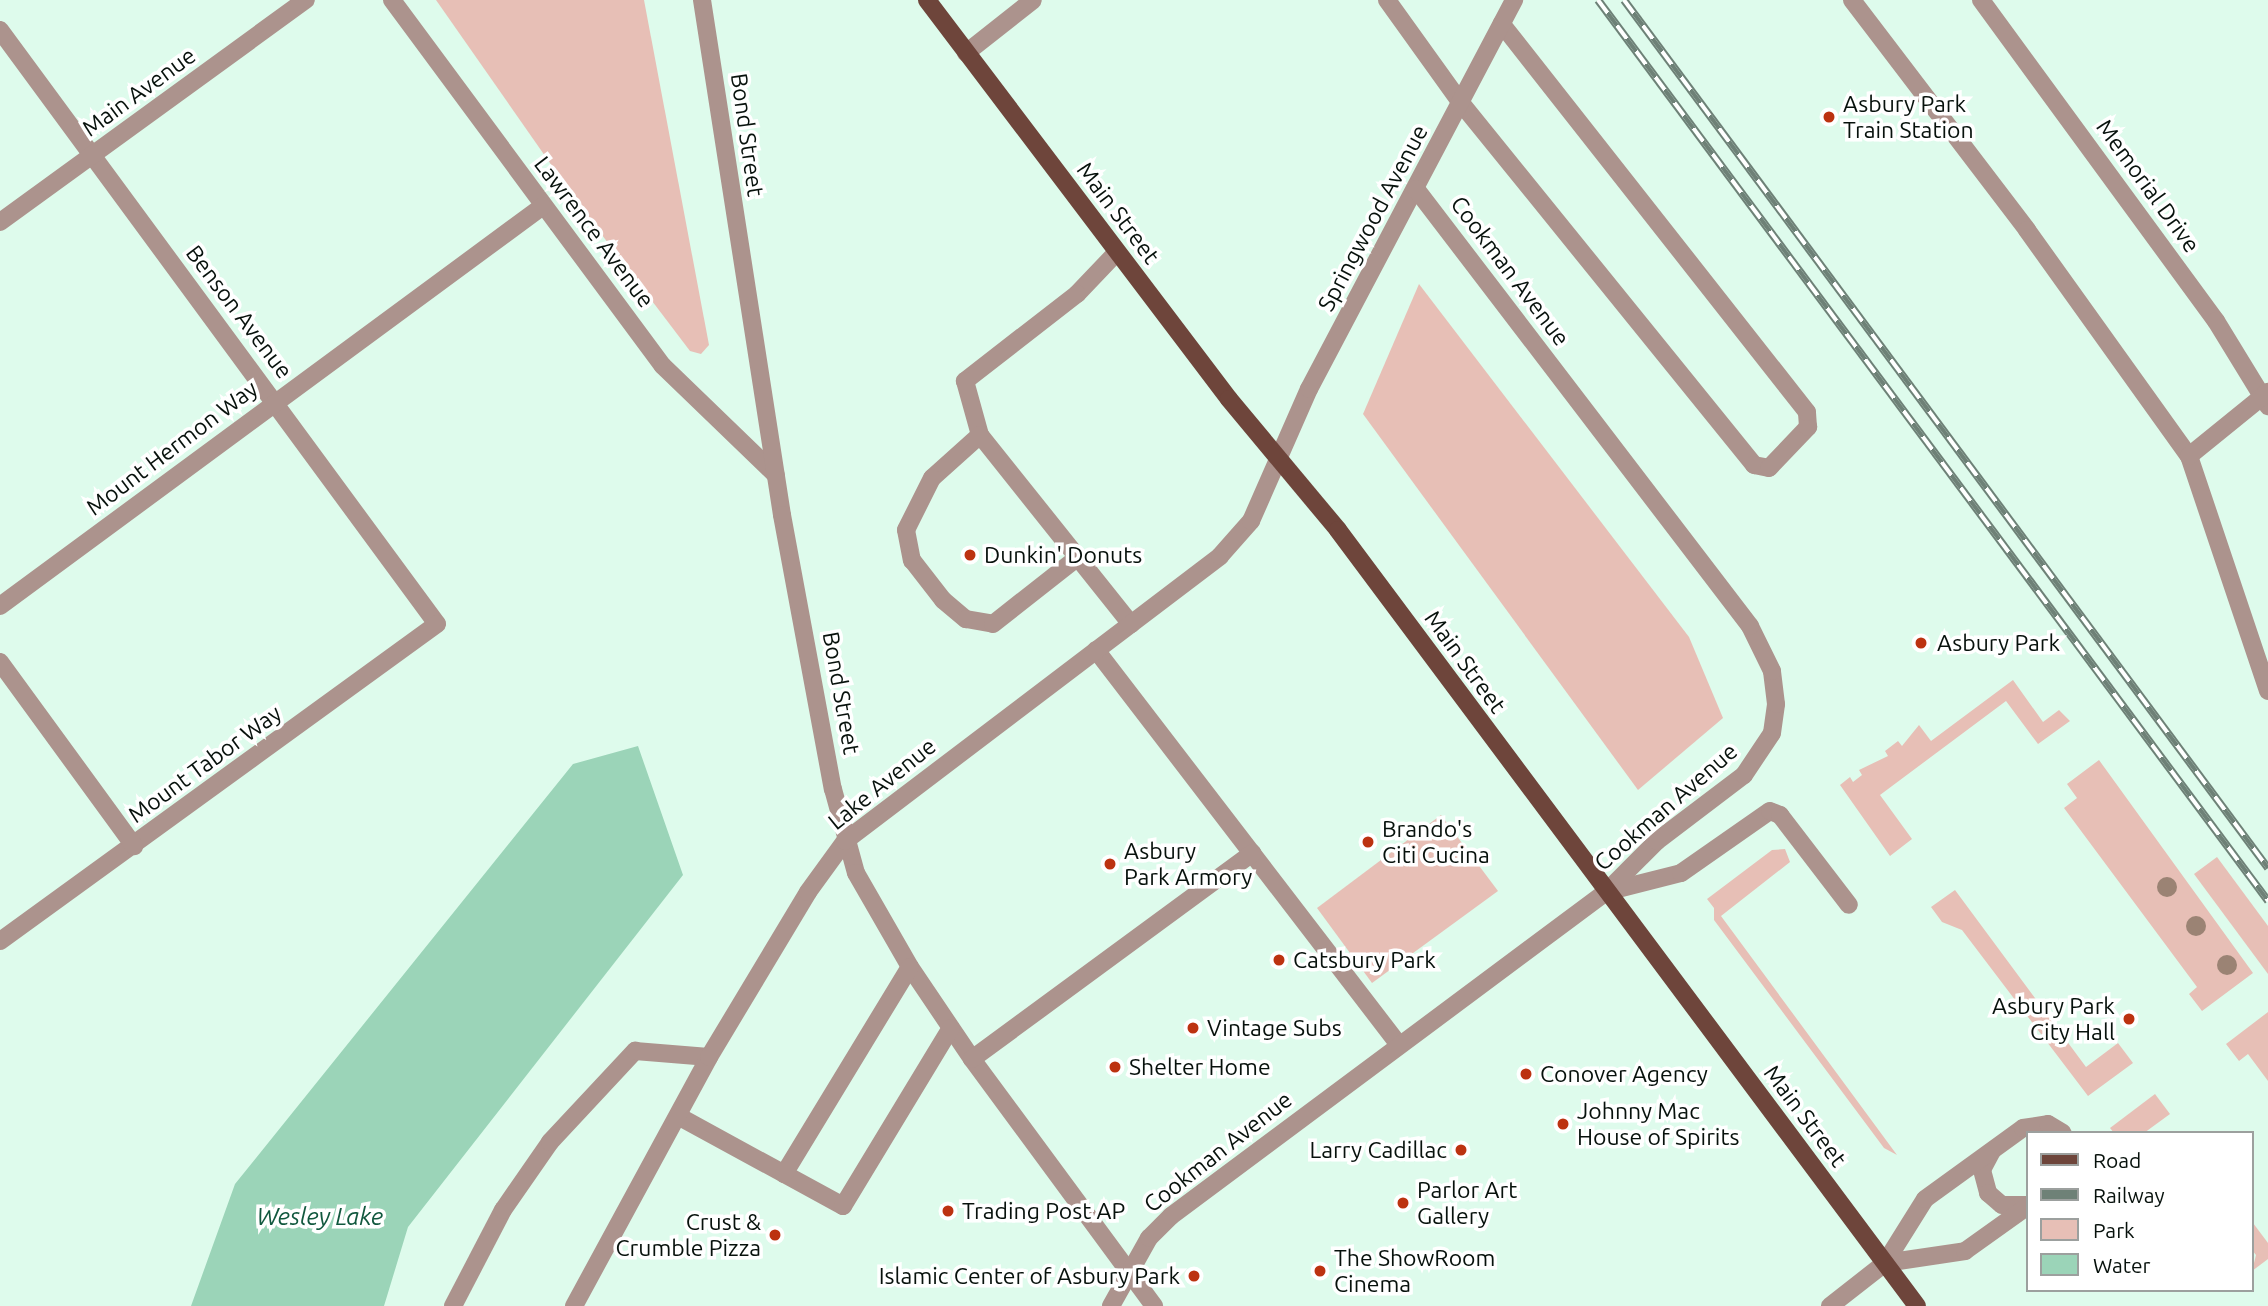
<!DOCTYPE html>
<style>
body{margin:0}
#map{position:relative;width:2268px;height:1306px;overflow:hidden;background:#defbec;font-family:Ubuntu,sans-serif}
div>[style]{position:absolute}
.green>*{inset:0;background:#e7bfb6}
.water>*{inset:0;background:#9bd4b8}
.minor>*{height:18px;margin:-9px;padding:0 9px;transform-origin:9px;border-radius:9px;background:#ac938d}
.major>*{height:18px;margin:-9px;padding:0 9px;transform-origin:9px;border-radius:9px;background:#6e453b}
.rail>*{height:8px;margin-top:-4px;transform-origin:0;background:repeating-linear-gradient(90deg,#fff 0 16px,#6e8177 0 32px);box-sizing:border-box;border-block:2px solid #6e8177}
.trees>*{width:20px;height:20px;margin:-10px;border-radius:50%;background:#9b8374}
.dots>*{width:19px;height:19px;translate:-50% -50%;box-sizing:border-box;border:4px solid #fff;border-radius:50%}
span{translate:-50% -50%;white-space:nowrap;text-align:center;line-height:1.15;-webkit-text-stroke:7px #fff;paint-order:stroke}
.street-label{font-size:23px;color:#07110c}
.poi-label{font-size:23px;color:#07110c}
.left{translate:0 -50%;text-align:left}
.right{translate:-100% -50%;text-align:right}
.water-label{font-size:24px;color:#11583e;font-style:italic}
.legend{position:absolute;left:2026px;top:1131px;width:228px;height:161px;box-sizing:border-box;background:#fff;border:2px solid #9ca09e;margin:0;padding:9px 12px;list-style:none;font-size:21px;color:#07110c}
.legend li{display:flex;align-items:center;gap:14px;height:35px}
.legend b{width:35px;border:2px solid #9ca09e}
</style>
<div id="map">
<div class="green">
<div style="clip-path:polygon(436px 0,644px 0,709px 345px,701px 354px,690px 351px,580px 206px)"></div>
<div style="clip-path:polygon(1419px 284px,1689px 637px,1723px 718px,1638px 790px,1363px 414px)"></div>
<div style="clip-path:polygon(2013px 680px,2043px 722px,2059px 710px,2070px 721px,2038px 744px,2006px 701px,1880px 795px,1912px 839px,1890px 856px,1840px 785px,1850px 777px,1853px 782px,1862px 775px,1859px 770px,1888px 756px,1885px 751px,1898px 741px,1902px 746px,1919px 725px,1931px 741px)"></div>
<div style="clip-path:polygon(2099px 760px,2253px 973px,2202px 1011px,2189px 994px,2197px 987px,2064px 808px,2077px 798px,2067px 784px)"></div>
<div style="clip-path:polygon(1441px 815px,1498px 891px,1372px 983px,1317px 908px)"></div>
<div style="clip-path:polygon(1785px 849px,1790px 862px,1721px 916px,1897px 1155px,1884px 1148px,1714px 920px,1714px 908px,1707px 899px,1772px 850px)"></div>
<div style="clip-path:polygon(2217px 857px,2268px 926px,2268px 974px,2194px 874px)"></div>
<div style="clip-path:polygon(1955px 890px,2086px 1067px,2118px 1043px,2133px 1063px,2088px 1096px,1962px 930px,1942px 922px,1931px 907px)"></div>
<div style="clip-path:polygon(2268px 1012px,2268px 1081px,2248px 1054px,2239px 1061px,2226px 1044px)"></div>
<div style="clip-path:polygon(2155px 1094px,2170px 1114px,2144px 1133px,2114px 1133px,2110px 1128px)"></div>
<div style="clip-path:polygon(2253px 1223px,2268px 1243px,2268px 1259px,2252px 1271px,2256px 1255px,2252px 1250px)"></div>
</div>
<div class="water">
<div style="clip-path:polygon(638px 746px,683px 875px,408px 1227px,384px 1306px,191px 1306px,235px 1184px,573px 764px)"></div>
</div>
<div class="minor">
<div style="left:392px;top:0;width:455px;rotate:53.5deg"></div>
<div style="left:663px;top:366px;width:157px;rotate:44deg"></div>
<div style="left:702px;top:0;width:521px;rotate:81.17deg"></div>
<div style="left:782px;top:515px;width:279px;rotate:79.5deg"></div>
<div style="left:833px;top:789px;width:87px;rotate:74.7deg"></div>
<div style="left:856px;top:873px;width:108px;rotate:60.1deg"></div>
<div style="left:910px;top:967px;width:111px;rotate:56deg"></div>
<div style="left:972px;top:1059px;width:307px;rotate:53.6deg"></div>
<div style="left:1387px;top:0;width:127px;rotate:54.3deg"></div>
<div style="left:1461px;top:103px;width:466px;rotate:51deg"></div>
<div style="left:1754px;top:465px;width:15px;rotate:11deg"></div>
<div style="left:1769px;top:468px;width:57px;rotate:-46.4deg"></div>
<div style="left:1808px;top:427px;width:15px;rotate:-94deg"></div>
<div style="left:1807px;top:412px;width:494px;rotate:-128.2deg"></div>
<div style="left:1852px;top:0;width:289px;rotate:52.7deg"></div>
<div style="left:2027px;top:230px;width:278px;rotate:54.4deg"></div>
<div style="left:2189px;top:456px;width:248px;rotate:71.4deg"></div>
<div style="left:1981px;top:0;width:398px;rotate:53.8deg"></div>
<div style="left:2216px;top:321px;width:100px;rotate:58.5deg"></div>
<div style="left:0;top:30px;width:737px;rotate:53.66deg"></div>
<div style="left:437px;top:624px;width:540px;rotate:144.04deg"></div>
<div style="left:966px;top:53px;width:85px;rotate:-38.3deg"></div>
<div style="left:0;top:222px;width:378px;rotate:-36deg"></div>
<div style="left:1117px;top:252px;width:58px;rotate:133.6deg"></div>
<div style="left:1077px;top:294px;width:142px;rotate:142.2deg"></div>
<div style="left:965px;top:381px;width:56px;rotate:74.5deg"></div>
<div style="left:980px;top:435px;width:242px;rotate:51.4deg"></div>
<div style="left:980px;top:435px;width:64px;rotate:138.1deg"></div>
<div style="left:932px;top:478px;width:58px;rotate:116.6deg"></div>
<div style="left:906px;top:530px;width:31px;rotate:79deg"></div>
<div style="left:912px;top:560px;width:51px;rotate:52.2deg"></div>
<div style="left:943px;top:600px;width:30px;rotate:40deg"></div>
<div style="left:966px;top:619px;width:27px;rotate:10deg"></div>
<div style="left:993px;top:624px;width:108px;rotate:-38.2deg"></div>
<div style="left:2189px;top:456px;width:102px;rotate:-39deg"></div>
<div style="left:0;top:606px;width:674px;rotate:-36.38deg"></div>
<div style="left:1096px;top:650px;width:496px;rotate:52.5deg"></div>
<div style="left:0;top:662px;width:228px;rotate:53.9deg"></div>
<div style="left:1606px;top:892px;width:77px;rotate:-14.2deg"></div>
<div style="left:1681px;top:873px;width:108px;rotate:-34.9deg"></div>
<div style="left:1770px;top:811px;width:11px;rotate:22deg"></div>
<div style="left:1780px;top:815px;width:113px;rotate:52.5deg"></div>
<div style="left:972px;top:1059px;width:348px;rotate:-36.3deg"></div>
<div style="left:678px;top:1116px;width:188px;rotate:28.6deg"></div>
<div style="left:843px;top:1206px;width:208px;rotate:-58.8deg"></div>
<div style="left:1992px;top:1151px;width:21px;rotate:118deg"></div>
<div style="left:1982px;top:1170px;width:24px;rotate:75deg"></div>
<div style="left:1988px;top:1193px;width:18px;rotate:41deg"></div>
<div style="left:2002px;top:1205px;width:26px"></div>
<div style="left:784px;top:1174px;width:242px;rotate:-58.7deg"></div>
<div style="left:1885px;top:1263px;width:81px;rotate:-8.5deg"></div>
<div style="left:1965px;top:1251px;width:77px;rotate:-35.5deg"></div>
<div style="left:453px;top:1306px;width:108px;rotate:-62.5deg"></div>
<div style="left:503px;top:1210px;width:83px;rotate:-55.3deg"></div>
<div style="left:550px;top:1142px;width:125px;rotate:-47deg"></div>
<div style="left:635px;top:1051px;width:74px;rotate:4.6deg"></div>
<div style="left:574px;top:1306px;width:283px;rotate:-61.5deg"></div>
<div style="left:709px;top:1057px;width:192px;rotate:-59deg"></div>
<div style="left:808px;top:892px;width:63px;rotate:-54deg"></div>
<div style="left:845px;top:841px;width:471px;rotate:-37.2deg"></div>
<div style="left:1220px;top:556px;width:47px;rotate:-48.5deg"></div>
<div style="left:1251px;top:521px;width:144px;rotate:-66.3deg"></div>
<div style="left:1309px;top:389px;width:440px;rotate:-62.2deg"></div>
<div style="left:1111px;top:1306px;width:78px;rotate:-60.8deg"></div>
<div style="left:1149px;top:1238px;width:31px;rotate:-45deg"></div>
<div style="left:1171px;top:1216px;width:542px;rotate:-36.68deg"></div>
<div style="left:1606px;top:892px;width:72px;rotate:-45deg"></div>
<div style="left:1657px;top:841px;width:109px;rotate:-37.2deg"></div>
<div style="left:1744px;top:775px;width:50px;rotate:-56.3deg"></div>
<div style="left:1772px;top:733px;width:29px;rotate:-82deg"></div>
<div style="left:1776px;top:704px;width:33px;rotate:-97deg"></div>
<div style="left:1772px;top:671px;width:50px;rotate:-116.1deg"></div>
<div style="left:1750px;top:626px;width:550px;rotate:-127.39deg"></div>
<div style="left:1830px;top:1306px;width:70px;rotate:-38deg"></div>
<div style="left:1885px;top:1263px;width:75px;rotate:-58deg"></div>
<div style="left:1925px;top:1199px;width:121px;rotate:-35.9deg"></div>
<div style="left:2023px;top:1128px;width:25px;rotate:-9deg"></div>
<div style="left:2048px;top:1124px;width:17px;rotate:31deg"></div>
</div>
<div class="major">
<div style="left:927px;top:0;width:500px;rotate:52.88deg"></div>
<div style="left:1229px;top:399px;width:170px;rotate:50.2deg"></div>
<div style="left:1338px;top:530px;width:968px;rotate:53.27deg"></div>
</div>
<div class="rail">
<div style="left:1598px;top:0;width:1123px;rotate:53.36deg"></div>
<div style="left:1624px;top:0;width:1081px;rotate:53.43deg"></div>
</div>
<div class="trees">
<div style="left:2167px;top:887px"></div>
<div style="left:2196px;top:926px"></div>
<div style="left:2227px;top:965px"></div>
</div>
<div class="dots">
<div style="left:1829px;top:117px;background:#bc3210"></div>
<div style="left:970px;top:555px;background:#bc3210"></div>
<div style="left:1921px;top:643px;background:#bc3210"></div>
<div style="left:1368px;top:842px;background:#bc3210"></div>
<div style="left:1110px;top:864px;background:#bc3210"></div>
<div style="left:1279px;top:960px;background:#bc3210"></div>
<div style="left:2129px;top:1019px;background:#bc3210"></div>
<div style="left:1193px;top:1028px;background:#bc3210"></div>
<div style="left:1115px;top:1067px;background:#bc3210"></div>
<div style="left:1526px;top:1074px;background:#bc3210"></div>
<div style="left:1563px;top:1124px;background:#bc3210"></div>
<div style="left:1461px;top:1150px;background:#bc3210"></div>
<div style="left:1403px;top:1203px;background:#bc3210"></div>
<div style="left:948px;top:1211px;background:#bc3210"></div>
<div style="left:775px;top:1235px;background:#bc3210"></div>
<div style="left:1320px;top:1271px;background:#bc3210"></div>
<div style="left:1194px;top:1276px;background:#bc3210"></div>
</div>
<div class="street-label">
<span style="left:139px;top:92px;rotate:-36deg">Main Avenue</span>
<span style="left:747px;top:135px;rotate:82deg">Bond Street</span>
<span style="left:2148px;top:186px;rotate:54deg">Memorial Drive</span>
<span style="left:1118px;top:213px;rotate:53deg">Main Street</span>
<span style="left:1373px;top:218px;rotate:-62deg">Springwood Avenue</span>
<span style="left:594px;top:232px;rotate:53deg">Lawrence Avenue</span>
<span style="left:1510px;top:271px;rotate:53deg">Cookman Avenue</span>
<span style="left:239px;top:312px;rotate:53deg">Benson Avenue</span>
<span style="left:172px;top:448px;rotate:-37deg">Mount Hermon Way</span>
<span style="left:1465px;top:662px;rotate:54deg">Main Street</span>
<span style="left:841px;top:693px;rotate:80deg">Bond Street</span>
<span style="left:205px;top:764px;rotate:-36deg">Mount Tabor Way</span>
<span style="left:882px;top:784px;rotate:-39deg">Lake Avenue</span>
<span style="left:1666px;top:807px;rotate:-41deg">Cookman Avenue</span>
<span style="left:1805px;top:1116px;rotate:53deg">Main Street</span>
<span style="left:1218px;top:1152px;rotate:-38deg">Cookman Avenue</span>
</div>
<div class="poi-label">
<span class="left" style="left:1843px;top:117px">Asbury Park<br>Train Station</span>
<span class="left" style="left:984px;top:555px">Dunkin' Donuts</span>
<span class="left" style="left:1937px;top:643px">Asbury Park</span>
<span class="left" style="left:1382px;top:842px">Brando's<br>Citi Cucina</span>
<span class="left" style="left:1124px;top:864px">Asbury<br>Park Armory</span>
<span class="left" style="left:1293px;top:960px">Catsbury Park</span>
<span class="right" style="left:2115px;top:1019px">Asbury Park<br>City Hall</span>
<span class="left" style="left:1207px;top:1028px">Vintage Subs</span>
<span class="left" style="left:1129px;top:1067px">Shelter Home</span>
<span class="left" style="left:1540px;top:1074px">Conover Agency</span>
<span class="left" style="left:1577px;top:1124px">Johnny Mac<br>House of Spirits</span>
<span class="right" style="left:1447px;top:1150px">Larry Cadillac</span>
<span class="left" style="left:1417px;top:1203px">Parlor Art<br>Gallery</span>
<span class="left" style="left:962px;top:1211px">Trading Post AP</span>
<span class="right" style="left:761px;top:1235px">Crust &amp;<br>Crumble Pizza</span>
<span class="left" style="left:1334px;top:1271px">The ShowRoom<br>Cinema</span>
<span class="right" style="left:1180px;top:1276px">Islamic Center of Asbury Park</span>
</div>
<div class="water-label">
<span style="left:320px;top:1217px">Wesley Lake</span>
</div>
<ul class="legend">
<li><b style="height:9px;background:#6e453b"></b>Road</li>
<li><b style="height:9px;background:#6e8177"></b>Railway</li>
<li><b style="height:19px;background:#e7bfb6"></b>Park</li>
<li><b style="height:19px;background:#9bd4b8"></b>Water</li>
</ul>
</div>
